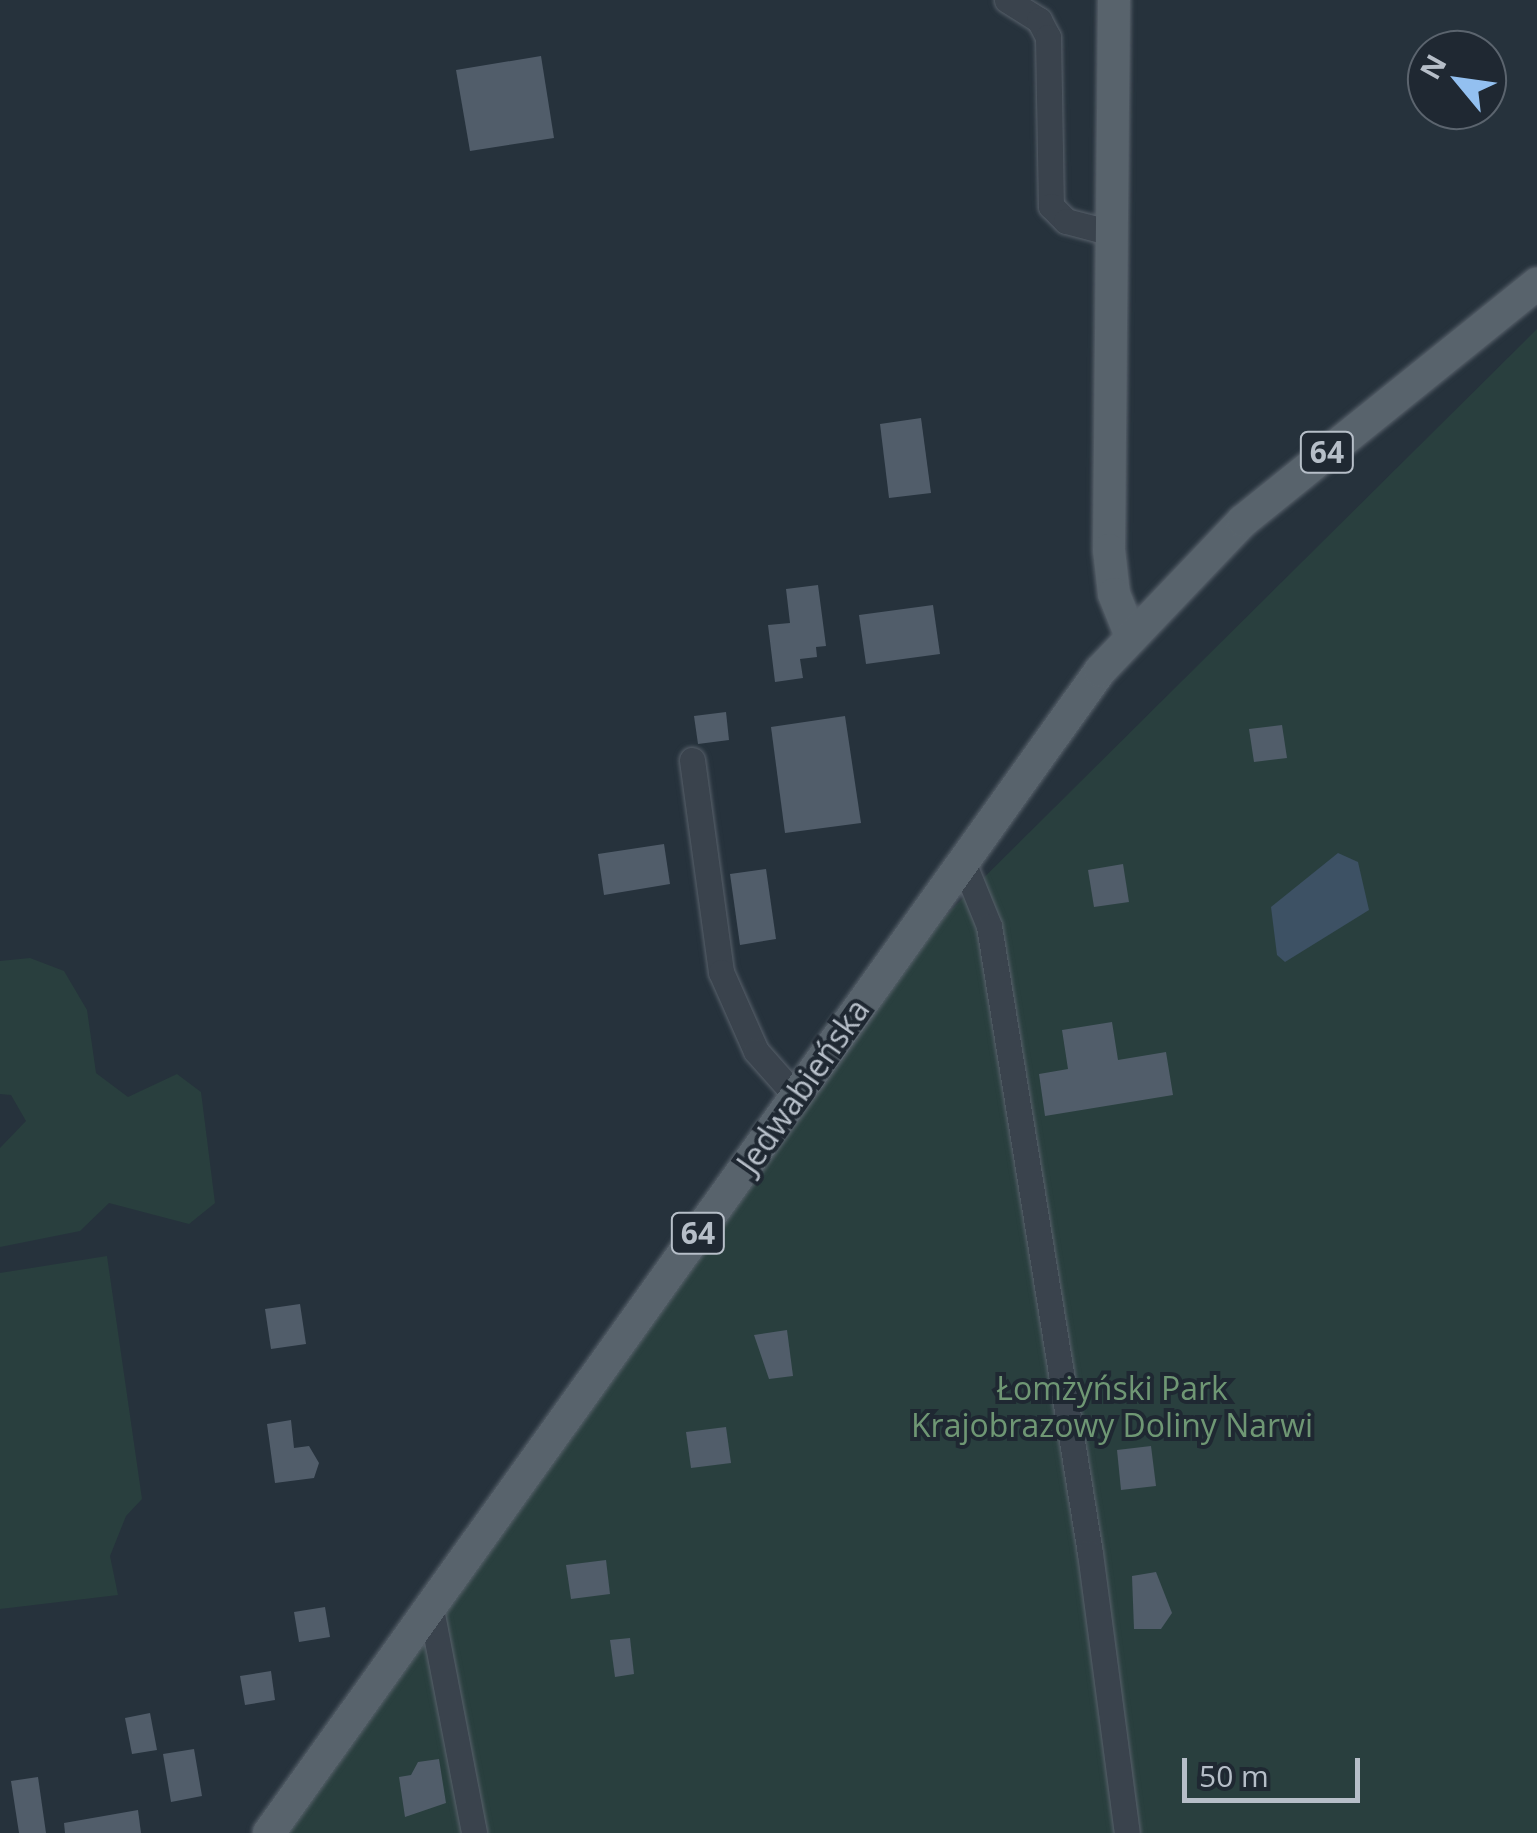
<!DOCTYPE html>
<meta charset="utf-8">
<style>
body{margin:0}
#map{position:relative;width:1537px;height:1833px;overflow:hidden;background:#26323c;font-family:"Open Sans",sans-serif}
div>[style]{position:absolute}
.green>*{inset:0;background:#293f3e}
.water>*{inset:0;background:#3d5164}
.building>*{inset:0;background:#515d6a}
.roads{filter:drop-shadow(0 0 2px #58616b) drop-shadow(0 0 2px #58616b)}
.minor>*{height:25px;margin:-12.5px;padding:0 12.5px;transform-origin:12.5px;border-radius:12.5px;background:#3a434d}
.major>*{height:32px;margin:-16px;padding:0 16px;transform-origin:16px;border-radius:16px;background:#58636c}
span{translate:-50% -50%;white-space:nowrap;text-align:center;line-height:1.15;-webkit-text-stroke:8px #1f2832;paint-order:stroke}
.shield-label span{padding:2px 8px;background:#1f2832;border:2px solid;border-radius:8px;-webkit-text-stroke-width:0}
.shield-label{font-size:30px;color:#b6bec8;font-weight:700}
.street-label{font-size:32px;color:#b6bec8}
.park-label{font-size:32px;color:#6f9774}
.north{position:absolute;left:1407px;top:30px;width:100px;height:100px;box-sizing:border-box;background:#1f2832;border:2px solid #5b646e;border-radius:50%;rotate:299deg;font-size:28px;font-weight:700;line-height:40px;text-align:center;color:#b6bec8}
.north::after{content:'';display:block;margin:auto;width:35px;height:45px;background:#93c0f0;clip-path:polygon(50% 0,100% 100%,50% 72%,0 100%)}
.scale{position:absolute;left:1182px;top:1758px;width:178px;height:45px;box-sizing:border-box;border:5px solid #b6bec8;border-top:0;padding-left:12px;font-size:30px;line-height:35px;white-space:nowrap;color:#b6bec8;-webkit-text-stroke:8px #1f2832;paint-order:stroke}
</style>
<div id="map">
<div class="green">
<div style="clip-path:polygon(1537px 329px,1537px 1833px,281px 1833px,937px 924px)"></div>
<div style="clip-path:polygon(30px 958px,64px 971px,87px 1010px,96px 1073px,128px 1097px,177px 1074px,201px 1092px,215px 1203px,189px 1224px,109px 1203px,80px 1231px,0 1247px,0 1148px,26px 1121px,11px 1095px,0 1094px,0 961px)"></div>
<div style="clip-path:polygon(107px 1256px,142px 1499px,126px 1516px,110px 1556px,118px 1595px,0 1609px,0 1273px)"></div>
</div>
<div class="water">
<div style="clip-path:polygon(1338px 853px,1358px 862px,1369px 910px,1285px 962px,1277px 955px,1271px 907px)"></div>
</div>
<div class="building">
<div style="clip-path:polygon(541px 56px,554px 138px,470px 151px,456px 70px)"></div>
<div style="clip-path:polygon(921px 418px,931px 493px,889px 498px,880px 424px)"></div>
<div style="clip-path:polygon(818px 585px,826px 646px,816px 647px,817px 657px,800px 659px,803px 678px,775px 682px,768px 625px,790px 623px,786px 589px)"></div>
<div style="clip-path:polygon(933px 605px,940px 654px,866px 664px,859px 615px)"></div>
<div style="clip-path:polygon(726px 712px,729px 740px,698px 744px,694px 716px)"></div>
<div style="clip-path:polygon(845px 716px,861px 823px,785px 833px,771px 727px)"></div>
<div style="clip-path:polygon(1282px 725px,1287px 758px,1254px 762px,1249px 729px)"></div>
<div style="clip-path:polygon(664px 844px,670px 884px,604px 895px,598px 854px)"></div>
<div style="clip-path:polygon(1123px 864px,1129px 902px,1094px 907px,1088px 870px)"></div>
<div style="clip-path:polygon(766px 869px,776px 939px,740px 945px,730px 874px)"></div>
<div style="clip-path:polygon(1112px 1022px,1118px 1060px,1166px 1052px,1173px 1095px,1045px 1116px,1039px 1074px,1068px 1069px,1062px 1030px)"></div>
<div style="clip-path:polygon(300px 1304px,306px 1344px,271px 1349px,265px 1309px)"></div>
<div style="clip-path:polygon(787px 1330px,793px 1376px,769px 1379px,754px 1335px)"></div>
<div style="clip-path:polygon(291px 1420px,294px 1448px,309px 1446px,319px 1463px,314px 1478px,275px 1483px,267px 1424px)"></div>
<div style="clip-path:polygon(726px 1427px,731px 1463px,691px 1468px,686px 1432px)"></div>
<div style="clip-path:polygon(1151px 1446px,1156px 1486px,1121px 1490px,1117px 1450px)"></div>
<div style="clip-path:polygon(606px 1560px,610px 1594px,571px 1599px,566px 1565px)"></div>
<div style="clip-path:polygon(1156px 1572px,1172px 1613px,1161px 1629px,1134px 1629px,1132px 1576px)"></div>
<div style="clip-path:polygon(325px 1607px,330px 1637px,299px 1642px,294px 1612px)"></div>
<div style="clip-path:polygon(630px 1638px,634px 1674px,615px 1677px,610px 1640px)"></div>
<div style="clip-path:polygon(271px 1671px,275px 1700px,245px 1705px,240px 1676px)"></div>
<div style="clip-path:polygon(150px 1713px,157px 1750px,132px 1754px,125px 1718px)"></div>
<div style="clip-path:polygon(194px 1749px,202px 1796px,171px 1802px,163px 1754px)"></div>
<div style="clip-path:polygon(439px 1759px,446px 1803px,405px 1817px,399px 1777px,411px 1775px,418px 1762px)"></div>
<div style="clip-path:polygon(38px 1777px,46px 1833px,19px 1833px,11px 1781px)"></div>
<div style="clip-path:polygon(138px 1810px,141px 1833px,65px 1833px,64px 1823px)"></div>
</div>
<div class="roads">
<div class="minor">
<div style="left:1007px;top:0;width:38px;rotate:32deg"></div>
<div style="left:1039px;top:20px;width:19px;rotate:62deg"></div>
<div style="left:1048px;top:37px;width:169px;rotate:89deg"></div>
<div style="left:1051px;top:206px;width:21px;rotate:45deg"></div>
<div style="left:1066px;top:221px;width:48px;rotate:14.6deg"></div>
<div style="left:692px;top:760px;width:214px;rotate:82.2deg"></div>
<div style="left:721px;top:972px;width:86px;rotate:66.1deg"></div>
<div style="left:756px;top:1051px;width:60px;rotate:48.4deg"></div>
<div style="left:963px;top:862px;width:69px;rotate:67.9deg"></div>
<div style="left:989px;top:926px;width:635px;rotate:80.85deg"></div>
<div style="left:1090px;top:1553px;width:282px;rotate:82.5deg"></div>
<div style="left:431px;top:1609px;width:228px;rotate:79.1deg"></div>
</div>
<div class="major">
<div style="left:1114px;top:0;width:550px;rotate:90.52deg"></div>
<div style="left:1109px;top:550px;width:44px;rotate:83.5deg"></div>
<div style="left:1114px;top:594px;width:43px;rotate:68.2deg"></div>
<div style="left:269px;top:1833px;width:1429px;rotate:-54.43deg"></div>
<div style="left:1100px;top:671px;width:207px;rotate:-46.4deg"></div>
<div style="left:1243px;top:521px;width:378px;rotate:-38.9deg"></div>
</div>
</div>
<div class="shield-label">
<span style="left:1327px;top:452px">64</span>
<span style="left:698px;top:1233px">64</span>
</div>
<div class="street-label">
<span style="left:803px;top:1086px;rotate:-55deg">Jedwabieńska</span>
</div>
<div class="park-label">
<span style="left:1112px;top:1407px">Łomżyński Park<br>Krajobrazowy Doliny Narwi</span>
</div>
<div class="north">N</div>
<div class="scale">50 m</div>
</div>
